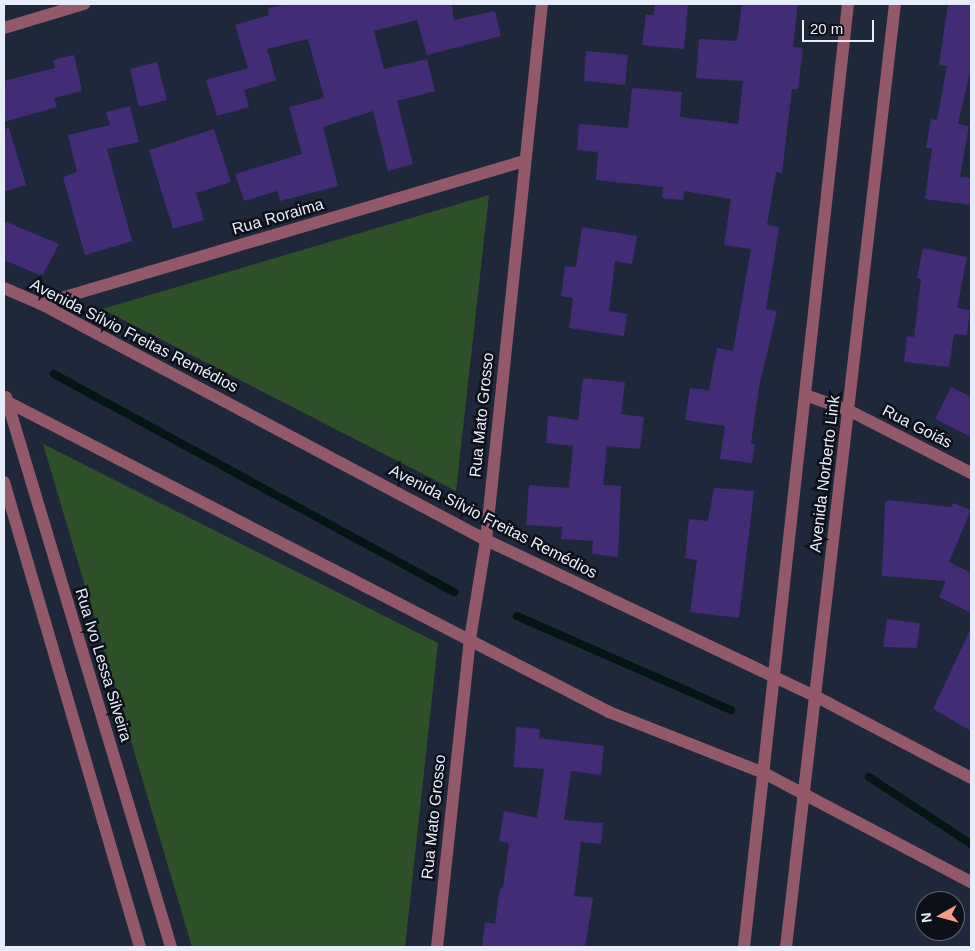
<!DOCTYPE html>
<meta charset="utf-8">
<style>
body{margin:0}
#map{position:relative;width:975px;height:951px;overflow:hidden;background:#1f273b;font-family:Helvetica,sans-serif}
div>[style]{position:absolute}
.green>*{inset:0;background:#2e5028}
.stream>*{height:8px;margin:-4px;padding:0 4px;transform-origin:4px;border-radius:4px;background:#041515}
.building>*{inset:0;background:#422c76}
.minor>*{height:12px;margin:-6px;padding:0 6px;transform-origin:6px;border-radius:6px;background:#94586b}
span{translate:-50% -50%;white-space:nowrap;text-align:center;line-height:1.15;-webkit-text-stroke:5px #0d1019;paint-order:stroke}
.street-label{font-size:16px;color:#e7edfb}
.frame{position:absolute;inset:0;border:5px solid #e7edfb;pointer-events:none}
.north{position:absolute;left:915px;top:891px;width:50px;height:50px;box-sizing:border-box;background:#0d1019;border:1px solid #646873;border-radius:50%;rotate:263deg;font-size:14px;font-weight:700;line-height:20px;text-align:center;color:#e7edfb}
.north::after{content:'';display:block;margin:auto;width:18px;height:22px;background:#f39f86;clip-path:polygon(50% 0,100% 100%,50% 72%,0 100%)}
.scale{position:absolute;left:802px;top:20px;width:72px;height:22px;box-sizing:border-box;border:2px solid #e7edfb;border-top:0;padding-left:6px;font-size:15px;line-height:18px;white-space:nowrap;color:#e7edfb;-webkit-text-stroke:4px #0d1019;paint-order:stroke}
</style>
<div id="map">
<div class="green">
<div style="clip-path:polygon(489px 195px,456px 491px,102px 309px)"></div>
<div style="clip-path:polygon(43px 444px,438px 643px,405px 947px,192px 947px)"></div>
</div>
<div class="stream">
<div style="left:54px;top:374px;width:456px;rotate:28.6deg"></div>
<div style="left:517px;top:616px;width:234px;rotate:23.7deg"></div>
<div style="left:869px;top:777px;width:122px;rotate:33.3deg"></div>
</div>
<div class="building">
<div style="clip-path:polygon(287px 4px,452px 4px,454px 20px,495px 11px,501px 36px,427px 55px,417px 20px,374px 31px,384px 69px,427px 59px,435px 91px,397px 101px,413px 164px,388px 171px,373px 111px,323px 127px,338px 186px,280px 201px,277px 191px,244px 201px,235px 174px,302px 154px,289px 107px,324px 98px,308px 39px,267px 49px,276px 80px,244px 90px,249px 107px,217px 116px,206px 80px,248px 68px,235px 25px,269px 15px,268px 8px)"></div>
<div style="clip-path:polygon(655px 4px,688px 4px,684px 49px,642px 45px,646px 15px,653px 15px)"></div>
<div style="clip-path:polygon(742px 4px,798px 4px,793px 47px,803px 48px,798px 89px,792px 89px,782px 173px,776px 172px,767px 225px,779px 227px,766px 309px,777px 311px,759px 387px,751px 443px,755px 444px,752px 463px,720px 459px,725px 426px,685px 420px,690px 388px,709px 390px,717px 348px,733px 351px,751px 249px,724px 245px,731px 199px,684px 191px,683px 200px,662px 198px,663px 187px,596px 180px,598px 152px,577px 150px,579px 124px,628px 128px,632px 88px,682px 92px,680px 117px,738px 124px,743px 81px,696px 78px,699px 39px,737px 41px)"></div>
<div style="clip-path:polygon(948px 4px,971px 4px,971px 68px,958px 124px,969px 126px,960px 177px,971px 178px,971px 205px,925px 199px,932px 148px,926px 148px,931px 119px,937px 120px,947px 66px,939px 65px)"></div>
<div style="clip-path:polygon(586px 51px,628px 55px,625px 85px,584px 81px)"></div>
<div style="clip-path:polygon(74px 55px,82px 91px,54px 98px,57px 107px,4px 122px,4px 81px,55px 68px,53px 60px)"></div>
<div style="clip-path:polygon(157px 62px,167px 100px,139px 107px,130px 69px)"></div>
<div style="clip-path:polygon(130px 106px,139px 142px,107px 149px,132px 241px,85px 255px,63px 177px,77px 172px,68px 135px,110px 125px,106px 112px)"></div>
<div style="clip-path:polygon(9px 128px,26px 185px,4px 192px,4px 129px)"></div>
<div style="clip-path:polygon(214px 129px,231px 182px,196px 193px,204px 220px,173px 229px,149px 150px)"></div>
<div style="clip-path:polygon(4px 221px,59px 244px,42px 276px,4px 260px)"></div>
<div style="clip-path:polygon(582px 227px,637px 236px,632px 264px,615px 261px,609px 311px,627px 314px,624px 336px,569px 328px,573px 298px,561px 296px,565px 266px,576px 267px)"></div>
<div style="clip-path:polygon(923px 248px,967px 257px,957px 308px,970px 310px,967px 335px,954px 334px,949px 367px,904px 362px,907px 336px,914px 337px,921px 279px,917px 278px)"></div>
<div style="clip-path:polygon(583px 378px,625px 382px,621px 414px,644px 417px,640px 449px,607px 446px,603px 485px,621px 486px,618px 557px,592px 554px,593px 541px,561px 539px,562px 527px,526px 525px,529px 485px,569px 488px,573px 446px,546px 443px,548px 416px,578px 420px)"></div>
<div style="clip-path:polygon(951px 387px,971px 397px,971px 437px,935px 419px)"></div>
<div style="clip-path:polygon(714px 488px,754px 491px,739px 618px,690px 612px,697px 560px,685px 558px,689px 519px,708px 521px)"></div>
<div style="clip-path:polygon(888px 500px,951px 507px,953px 503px,971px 510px,949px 562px,971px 573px,971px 613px,939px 597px,946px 581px,882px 576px,885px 503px)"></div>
<div style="clip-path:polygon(887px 619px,920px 623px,917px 648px,883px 647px)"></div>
<div style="clip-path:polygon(971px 628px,971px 731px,933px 709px)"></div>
<div style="clip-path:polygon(516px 727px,540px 729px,539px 738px,604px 746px,601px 775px,571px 771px,564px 820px,603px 823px,601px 844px,581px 842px,574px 896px,593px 898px,585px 947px,482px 947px,485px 922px,495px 924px,500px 888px,503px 888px,509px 843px,499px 841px,504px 811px,537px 818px,544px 769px,514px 767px)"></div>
</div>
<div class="minor">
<div style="left:4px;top:28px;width:84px;rotate:-16.7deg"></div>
<div style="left:4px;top:288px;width:40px;rotate:23.4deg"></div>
<div style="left:41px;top:304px;width:504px;rotate:27.94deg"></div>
<div style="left:486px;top:540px;width:364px;rotate:25.4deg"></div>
<div style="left:815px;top:696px;width:176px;rotate:27.7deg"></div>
<div style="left:41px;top:304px;width:504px;rotate:-16.49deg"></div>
<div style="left:805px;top:395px;width:46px;rotate:19.2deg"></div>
<div style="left:848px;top:410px;width:138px;rotate:27.1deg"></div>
<div style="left:6px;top:397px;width:574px;rotate:73.3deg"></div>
<div style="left:4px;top:400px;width:681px;rotate:27.28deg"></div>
<div style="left:609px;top:712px;width:167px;rotate:21.5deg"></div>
<div style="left:764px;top:773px;width:234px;rotate:27.8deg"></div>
<div style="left:4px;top:482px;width:484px;rotate:73.7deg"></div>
<div style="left:437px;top:947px;width:310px;rotate:-83.9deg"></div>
<div style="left:470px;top:639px;width:100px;rotate:-80.8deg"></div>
<div style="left:486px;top:540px;width:539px;rotate:-84.04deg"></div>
<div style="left:744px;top:947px;width:949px;rotate:-83.71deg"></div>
<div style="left:786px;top:947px;width:949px;rotate:-83.41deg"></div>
</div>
<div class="street-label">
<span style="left:278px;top:217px;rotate:-16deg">Rua Roraima</span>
<span style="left:134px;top:336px;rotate:27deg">Avenida Sílvio Freitas Remédios</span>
<span style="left:482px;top:415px;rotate:-84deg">Rua Mato Grosso</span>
<span style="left:917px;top:427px;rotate:27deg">Rua Goiás</span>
<span style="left:825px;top:474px;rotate:-83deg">Avenida Norberto Link</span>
<span style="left:493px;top:522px;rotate:27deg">Avenida Sílvio Freitas Remédios</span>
<span style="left:103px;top:665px;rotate:73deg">Rua Ivo Lessa Silveira</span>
<span style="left:434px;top:817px;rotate:-84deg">Rua Mato Grosso</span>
</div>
<div class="frame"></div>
<div class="north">N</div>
<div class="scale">20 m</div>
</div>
